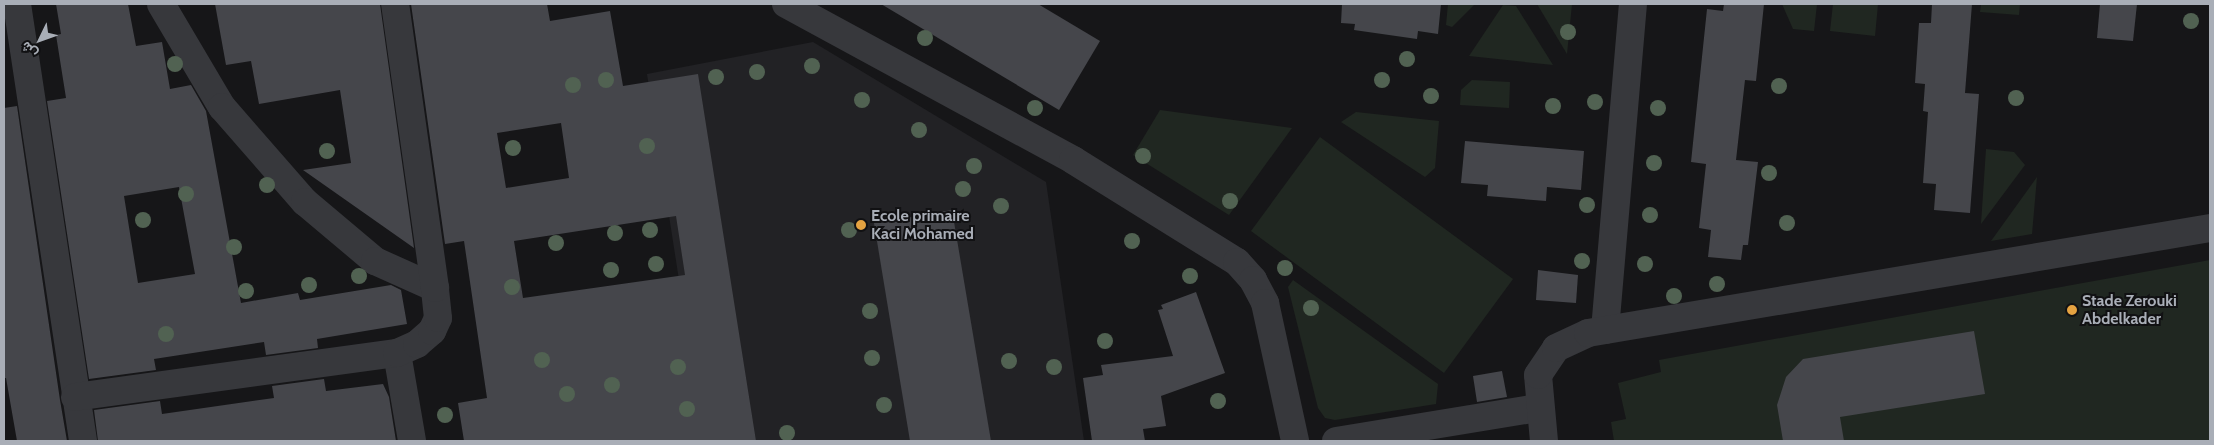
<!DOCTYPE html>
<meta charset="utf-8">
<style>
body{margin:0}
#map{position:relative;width:2214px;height:445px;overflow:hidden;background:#161618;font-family:Cabin,Vazirmatn,sans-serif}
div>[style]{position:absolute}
.built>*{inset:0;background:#222225}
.green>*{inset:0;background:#202721}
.building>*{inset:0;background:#45464b}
.street>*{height:28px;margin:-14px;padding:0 14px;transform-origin:14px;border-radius:14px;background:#37383c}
.trees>*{width:16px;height:16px;margin:-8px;border-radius:50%;background:#516252}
.dots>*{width:14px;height:14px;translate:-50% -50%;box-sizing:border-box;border:2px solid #111113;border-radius:50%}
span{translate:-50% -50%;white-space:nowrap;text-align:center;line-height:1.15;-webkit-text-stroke:4px #111113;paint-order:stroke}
.poi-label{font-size:16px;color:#a9aeb7;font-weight:700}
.left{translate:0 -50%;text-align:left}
.frame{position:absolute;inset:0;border:5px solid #a9aeb7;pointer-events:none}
.north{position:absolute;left:15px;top:15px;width:50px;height:50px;-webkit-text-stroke:4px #111113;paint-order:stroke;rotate:228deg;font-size:14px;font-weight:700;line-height:20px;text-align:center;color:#a9aeb7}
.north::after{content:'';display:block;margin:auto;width:18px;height:22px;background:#a9aeb7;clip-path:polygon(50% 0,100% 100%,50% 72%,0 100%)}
</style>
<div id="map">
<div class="built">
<div style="clip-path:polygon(813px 42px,1046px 182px,1084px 441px,704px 441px,647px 74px)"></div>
</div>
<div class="green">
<div style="clip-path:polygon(1448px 4px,1475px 4px,1452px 27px,1446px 25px)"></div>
<div style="clip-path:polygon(1537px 4px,1572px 4px,1567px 54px)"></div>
<div style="clip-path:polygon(1782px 4px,1817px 4px,1814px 31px,1793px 29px)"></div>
<div style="clip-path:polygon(1833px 4px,1878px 4px,1875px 36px,1830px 31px)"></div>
<div style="clip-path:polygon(1981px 4px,2020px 4px,2019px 15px,1980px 12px)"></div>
<div style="clip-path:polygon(1503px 5px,1516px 6px,1553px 65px,1469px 56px)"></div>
<div style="clip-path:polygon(1472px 80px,1510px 82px,1509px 108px,1460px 105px,1461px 90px)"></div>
<div style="clip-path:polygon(1160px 110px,1292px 128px,1229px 215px,1133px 155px)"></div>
<div style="clip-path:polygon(1356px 112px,1439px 121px,1435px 168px,1425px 177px,1341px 122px)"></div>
<div style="clip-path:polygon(1320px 137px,1513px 279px,1444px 373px,1251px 231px)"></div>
<div style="clip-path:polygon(1986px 149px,2014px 152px,2025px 165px,1981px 224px)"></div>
<div style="clip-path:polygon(2037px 177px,2032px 234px,1991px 241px)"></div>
<div style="clip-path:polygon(2210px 260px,2210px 441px,1614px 441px,1611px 422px,1626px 419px,1618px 383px,1661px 372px,1659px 360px)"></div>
<div style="clip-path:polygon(1293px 280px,1438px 384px,1436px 404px,1335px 420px,1325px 418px,1318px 408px,1288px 287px)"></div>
</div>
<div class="building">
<div style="clip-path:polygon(evenodd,56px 4px,128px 4px,136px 46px,162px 42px,170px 89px,191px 85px,206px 111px,241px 303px,298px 293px,300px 300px,391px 285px,401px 290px,407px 324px,317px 339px,318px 348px,266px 355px,264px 342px,154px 359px,156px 370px,89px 379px,47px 101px,66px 98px,56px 35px,61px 34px,56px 4px,179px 187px,195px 274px,138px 283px,124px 196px,179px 187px)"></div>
<div style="clip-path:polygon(215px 4px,380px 4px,414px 248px,303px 170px,351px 163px,340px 90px,259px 104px,251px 61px,226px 65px)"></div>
<div style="clip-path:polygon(evenodd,411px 4px,547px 4px,550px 21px,610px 11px,623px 86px,698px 74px,756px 441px,464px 441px,458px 403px,487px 398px,464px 241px,445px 244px,411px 4px,561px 123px,569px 178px,506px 188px,497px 133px,561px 123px,411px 4px,676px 216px,685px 275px,523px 298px,514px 241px,676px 216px)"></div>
<div style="clip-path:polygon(881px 4px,1038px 4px,1100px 41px,1059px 110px)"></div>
<div style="clip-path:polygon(1342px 4px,1441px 4px,1438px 34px,1418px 31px,1417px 39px,1354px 30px,1355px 24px,1341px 23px)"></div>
<div style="clip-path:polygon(1724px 4px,1764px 4px,1756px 81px,1745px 80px,1736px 160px,1758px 162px,1748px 245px,1743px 245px,1741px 260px,1708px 257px,1711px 230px,1699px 228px,1706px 164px,1691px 162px,1707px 9px,1723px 11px)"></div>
<div style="clip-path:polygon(1932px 4px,1972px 4px,1965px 93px,1979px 94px,1970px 213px,1934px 210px,1936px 184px,1923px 183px,1928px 112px,1923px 111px,1925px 84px,1915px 83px,1919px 23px,1931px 23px)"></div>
<div style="clip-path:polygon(2100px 4px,2137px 4px,2133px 41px,2097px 38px)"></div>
<div style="clip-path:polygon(17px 106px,60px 400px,67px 441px,17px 441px,6px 378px,4px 378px,4px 108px)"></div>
<div style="clip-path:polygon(1465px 141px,1584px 151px,1581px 190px,1547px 187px,1546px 201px,1487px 196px,1488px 185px,1461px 183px)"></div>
<div style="clip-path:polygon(952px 210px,991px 441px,910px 441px,874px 223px)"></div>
<div style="clip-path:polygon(1538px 270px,1578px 275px,1576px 303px,1536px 300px)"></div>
<div style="clip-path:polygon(1196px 292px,1225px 373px,1161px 396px,1166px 426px,1143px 429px,1145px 441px,1092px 441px,1083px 378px,1103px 375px,1101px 365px,1173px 356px,1158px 310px,1163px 309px,1161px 305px)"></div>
<div style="clip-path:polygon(1974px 331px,1985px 394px,1840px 417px,1844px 441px,1783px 441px,1777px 405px,1786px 377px,1803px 359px)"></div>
<div style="clip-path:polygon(1502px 371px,1507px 397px,1477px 402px,1473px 376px)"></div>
<div style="clip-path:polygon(324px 379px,326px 391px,383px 384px,389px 397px,396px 441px,98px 441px,94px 410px,160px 401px,162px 414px,274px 398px,272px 386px)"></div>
</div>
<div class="street">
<div style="left:17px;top:4px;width:442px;rotate:81.4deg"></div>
<div style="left:161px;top:4px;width:120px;rotate:59.4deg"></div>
<div style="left:222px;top:107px;width:126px;rotate:48.9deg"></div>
<div style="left:305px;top:202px;width:92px;rotate:40.1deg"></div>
<div style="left:375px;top:261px;width:66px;rotate:24.2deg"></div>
<div style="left:786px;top:4px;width:327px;rotate:28.5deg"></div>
<div style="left:1073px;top:160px;width:193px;rotate:31.9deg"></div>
<div style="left:1237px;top:262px;width:24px;rotate:48deg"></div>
<div style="left:1253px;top:280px;width:26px;rotate:62deg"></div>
<div style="left:1265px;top:303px;width:141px;rotate:77.7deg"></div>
<div style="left:1605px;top:330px;width:327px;rotate:-85.1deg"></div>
<div style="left:397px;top:353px;width:89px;rotate:80.3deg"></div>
<div style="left:75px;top:397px;width:325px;rotate:-7.8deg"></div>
<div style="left:397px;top:353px;width:22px;rotate:-24deg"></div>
<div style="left:417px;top:344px;width:20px;rotate:-41deg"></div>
<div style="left:432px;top:331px;width:14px;rotate:-65deg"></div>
<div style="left:438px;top:318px;width:30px;rotate:-96deg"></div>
<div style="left:435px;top:288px;width:287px;rotate:-98deg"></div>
<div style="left:1336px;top:441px;width:205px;rotate:-9.3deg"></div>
<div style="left:1544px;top:441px;width:66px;rotate:-95.2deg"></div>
<div style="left:1538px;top:375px;width:32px;rotate:-56deg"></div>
<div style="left:1556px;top:348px;width:35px;rotate:-25deg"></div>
<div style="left:1588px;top:333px;width:631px;rotate:-9.58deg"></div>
</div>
<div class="trees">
<div style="left:2191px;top:21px"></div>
<div style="left:1568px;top:32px"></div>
<div style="left:925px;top:38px"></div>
<div style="left:1407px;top:59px"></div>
<div style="left:175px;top:64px"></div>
<div style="left:812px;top:66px"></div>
<div style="left:757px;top:72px"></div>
<div style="left:716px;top:77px"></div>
<div style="left:606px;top:80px"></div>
<div style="left:1382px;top:80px"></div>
<div style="left:573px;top:85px"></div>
<div style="left:1779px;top:86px"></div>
<div style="left:1431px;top:96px"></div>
<div style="left:2016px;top:98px"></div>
<div style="left:862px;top:100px"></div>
<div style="left:1595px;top:102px"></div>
<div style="left:1553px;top:106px"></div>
<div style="left:1035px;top:108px"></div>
<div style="left:1658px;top:108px"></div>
<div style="left:919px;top:130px"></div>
<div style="left:647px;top:146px"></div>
<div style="left:513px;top:148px"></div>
<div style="left:327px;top:151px"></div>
<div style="left:1143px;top:156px"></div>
<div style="left:1654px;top:163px"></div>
<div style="left:974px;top:166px"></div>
<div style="left:1769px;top:173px"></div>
<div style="left:267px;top:185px"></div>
<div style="left:963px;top:189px"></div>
<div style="left:186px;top:194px"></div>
<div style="left:1230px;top:201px"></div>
<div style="left:1587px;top:205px"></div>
<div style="left:1001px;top:206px"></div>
<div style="left:1650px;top:215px"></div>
<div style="left:143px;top:220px"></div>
<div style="left:1787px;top:223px"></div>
<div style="left:650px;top:230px"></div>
<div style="left:849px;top:230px"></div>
<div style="left:615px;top:233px"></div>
<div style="left:1132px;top:241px"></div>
<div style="left:556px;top:243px"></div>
<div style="left:234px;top:247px"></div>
<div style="left:1582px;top:261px"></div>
<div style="left:656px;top:264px"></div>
<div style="left:1645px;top:264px"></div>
<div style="left:1285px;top:268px"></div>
<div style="left:611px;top:270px"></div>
<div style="left:359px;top:276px"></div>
<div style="left:1190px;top:276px"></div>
<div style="left:1717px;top:284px"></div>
<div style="left:309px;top:285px"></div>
<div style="left:512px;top:287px"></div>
<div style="left:246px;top:291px"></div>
<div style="left:1674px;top:296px"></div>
<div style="left:1311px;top:308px"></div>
<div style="left:870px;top:311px"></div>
<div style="left:166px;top:334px"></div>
<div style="left:1105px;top:341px"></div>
<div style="left:872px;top:358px"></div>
<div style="left:542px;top:360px"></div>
<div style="left:1009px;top:361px"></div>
<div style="left:678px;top:367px"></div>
<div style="left:1054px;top:367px"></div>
<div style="left:612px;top:385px"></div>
<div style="left:567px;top:394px"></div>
<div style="left:1218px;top:401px"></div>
<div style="left:884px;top:405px"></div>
<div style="left:687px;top:409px"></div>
<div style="left:445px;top:415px"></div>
<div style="left:787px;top:433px"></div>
</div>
<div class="dots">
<div style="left:861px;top:225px;background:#e5a341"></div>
<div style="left:2072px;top:310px;background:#e5a341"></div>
</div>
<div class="poi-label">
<span class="left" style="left:871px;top:225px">Ecole primaire<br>Kaci Mohamed</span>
<span class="left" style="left:2082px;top:310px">Stade Zerouki<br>Abdelkader</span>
</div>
<div class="frame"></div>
<div class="north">ش</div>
</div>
